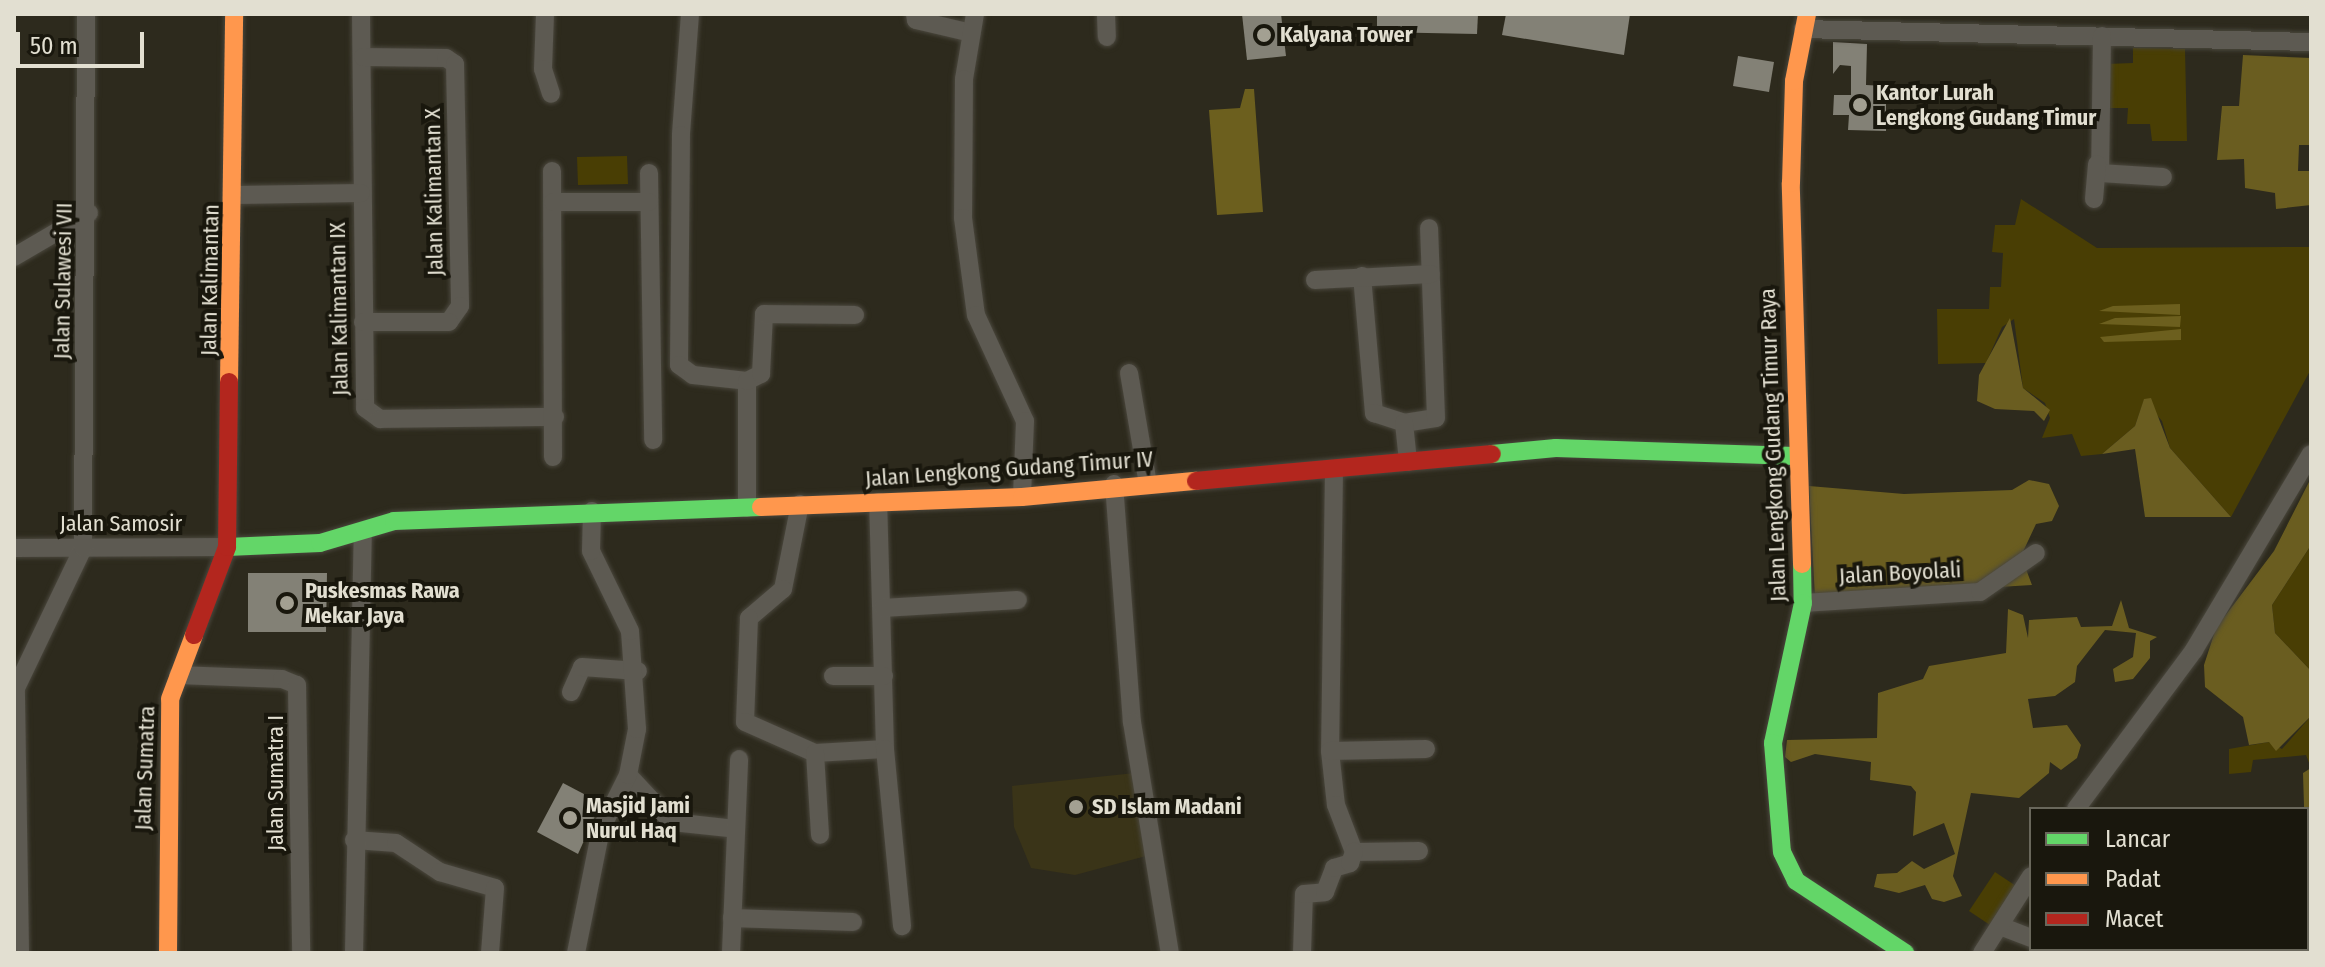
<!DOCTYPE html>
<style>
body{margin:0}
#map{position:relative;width:2325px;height:967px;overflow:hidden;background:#2d2a1d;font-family:"Fira Sans Condensed",sans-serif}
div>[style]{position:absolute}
.built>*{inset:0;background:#3a3418}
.green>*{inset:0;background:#493e04}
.forest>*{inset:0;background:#6a5d20}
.water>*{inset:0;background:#6c5f1e}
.building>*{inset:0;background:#838176}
.roads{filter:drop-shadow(0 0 2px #4a473d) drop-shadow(0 0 2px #4a473d)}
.street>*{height:18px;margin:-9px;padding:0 9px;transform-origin:9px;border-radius:9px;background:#5d5a52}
.fast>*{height:18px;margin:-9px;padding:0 9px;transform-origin:9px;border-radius:9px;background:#63d668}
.slow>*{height:18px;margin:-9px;padding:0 9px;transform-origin:9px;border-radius:9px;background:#ff974d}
.jam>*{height:18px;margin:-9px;padding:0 9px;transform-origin:9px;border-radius:9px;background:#b3261e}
.dots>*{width:22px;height:22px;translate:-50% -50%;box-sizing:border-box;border:4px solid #19170d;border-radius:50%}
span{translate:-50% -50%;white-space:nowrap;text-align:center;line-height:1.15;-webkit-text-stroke:8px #19170d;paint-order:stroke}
.poi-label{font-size:22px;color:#e2dfd1;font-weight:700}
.left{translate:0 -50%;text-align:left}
.street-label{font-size:22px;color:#e2dfd1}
.frame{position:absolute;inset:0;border:16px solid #e2dfd1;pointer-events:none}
.legend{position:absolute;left:2029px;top:807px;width:280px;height:144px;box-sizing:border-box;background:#19170d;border:2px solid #69675b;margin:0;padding:10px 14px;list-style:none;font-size:24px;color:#e2dfd1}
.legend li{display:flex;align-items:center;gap:16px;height:40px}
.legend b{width:40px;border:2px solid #69675b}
.scale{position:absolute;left:16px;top:32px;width:128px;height:36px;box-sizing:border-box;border:4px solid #e2dfd1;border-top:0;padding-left:10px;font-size:24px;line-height:28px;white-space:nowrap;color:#e2dfd1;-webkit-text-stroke:6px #19170d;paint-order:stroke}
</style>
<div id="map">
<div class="built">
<div style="clip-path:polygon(1135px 773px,1146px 856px,1075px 875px,1031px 868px,1014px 827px,1012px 786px)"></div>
</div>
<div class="green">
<div style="clip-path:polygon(2133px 48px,2185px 49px,2187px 141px,2152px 141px,2150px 124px,2127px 124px,2128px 108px,2104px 108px,2107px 64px,2133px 63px)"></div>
<div style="clip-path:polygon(627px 156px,628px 184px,578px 185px,577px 157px)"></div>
<div style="clip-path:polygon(2021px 199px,2097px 248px,2311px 247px,2311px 369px,2231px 517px,2170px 448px,2162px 421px,2144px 400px,2135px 426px,2102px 454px,2081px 456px,2072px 434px,2042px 438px,2050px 418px,2045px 403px,2023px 388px,2014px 319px,2002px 327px,1986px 363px,1938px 364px,1937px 309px,1989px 309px,1990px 287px,2001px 287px,2003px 253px,1992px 252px,1995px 225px,2015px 225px)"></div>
<div style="clip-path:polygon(2311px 545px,2311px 671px,2275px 633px,2272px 605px)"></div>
<div style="clip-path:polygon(2311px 716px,2311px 768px,2306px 755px,2253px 760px,2251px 772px,2229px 774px,2229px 749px,2269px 742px,2282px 749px)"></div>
<div style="clip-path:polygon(1995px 872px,2016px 886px,1990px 925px,1969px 911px)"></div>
</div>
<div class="forest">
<div style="clip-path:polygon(2243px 55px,2311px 58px,2311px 145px,2299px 145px,2298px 171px,2311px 171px,2311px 205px,2276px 209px,2275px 193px,2245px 188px,2244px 159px,2217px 160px,2222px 106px,2239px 106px)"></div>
<div style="clip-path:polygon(2010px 318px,2023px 388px,2050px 410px,2044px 421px,2034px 411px,1995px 409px,1977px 401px,1979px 375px)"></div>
<div style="clip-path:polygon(2151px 398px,2170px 448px,2231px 517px,2145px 517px,2135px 449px,2102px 454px,2135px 426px,2144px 399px)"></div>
<div style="clip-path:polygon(2311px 478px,2311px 545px,2272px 605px,2275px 633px,2311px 671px,2311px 716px,2276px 751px,2269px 742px,2249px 745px,2243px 717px,2205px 687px,2204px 665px,2216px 628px,2274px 551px)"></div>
<div style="clip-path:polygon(2029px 480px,2049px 484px,2059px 506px,2052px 521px,2036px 524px,2021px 556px,2032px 585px,1815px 598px,1809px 486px,1904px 494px,2012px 490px)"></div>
<div style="clip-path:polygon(2121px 600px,2129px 628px,2157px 637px,2150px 641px,2150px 658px,2133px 679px,2115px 682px,2113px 669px,2133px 657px,2136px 633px,2105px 630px,2077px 666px,2075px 682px,2055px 696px,2028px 699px,2033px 728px,2067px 725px,2081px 745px,2077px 758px,2061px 770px,2050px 762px,2049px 773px,2019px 798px,1971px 793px,1953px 876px,1962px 896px,1944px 902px,1932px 899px,1925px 885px,1899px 893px,1874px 887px,1877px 874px,1897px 873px,1912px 861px,1924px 869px,1955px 854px,1944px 823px,1913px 836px,1916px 792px,1911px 786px,1870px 780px,1871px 762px,1815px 754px,1791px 762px,1785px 757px,1787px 740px,1877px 738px,1878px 693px,1923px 679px,1929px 666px,2006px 653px,2008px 609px,2023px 615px,2028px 638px,2029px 620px,2077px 617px,2081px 627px,2112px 626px)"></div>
<div style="clip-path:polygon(2311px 768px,2311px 896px,2307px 902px,2303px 773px)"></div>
</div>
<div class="water">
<div style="clip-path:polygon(1245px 89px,1254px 89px,1263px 212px,1217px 215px,1209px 110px,1240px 108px)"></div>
<div style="clip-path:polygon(2180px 304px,2180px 315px,2099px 311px,2113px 306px)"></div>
<div style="clip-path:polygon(2181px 316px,2180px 327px,2099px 324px,2115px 318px)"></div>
<div style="clip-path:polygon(2181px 329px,2181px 340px,2104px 342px,2100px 337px)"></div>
</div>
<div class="building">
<div style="clip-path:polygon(1242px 14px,1281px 14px,1286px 56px,1247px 60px)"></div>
<div style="clip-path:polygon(1377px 14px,1478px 14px,1477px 34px,1377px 32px)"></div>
<div style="clip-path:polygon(1506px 14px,1630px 14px,1624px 55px,1502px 35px)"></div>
<div style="clip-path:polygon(1833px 42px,1867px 44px,1866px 85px,1886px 86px,1886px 131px,1848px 130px,1849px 115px,1833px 115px,1834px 95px,1851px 95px,1851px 66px,1840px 65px,1833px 74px)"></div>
<div style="clip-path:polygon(1738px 56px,1774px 62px,1769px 92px,1733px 86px)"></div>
<div style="clip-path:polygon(248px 573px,327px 573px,326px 632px,248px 632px)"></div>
<div style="clip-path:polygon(563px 783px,601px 803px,578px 854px,537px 832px)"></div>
</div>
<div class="roads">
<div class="street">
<div style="left:361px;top:14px;width:394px;rotate:89.4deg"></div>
<div style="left:365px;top:408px;width:19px;rotate:36deg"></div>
<div style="left:380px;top:419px;width:175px;rotate:-0.7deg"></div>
<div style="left:545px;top:14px;width:55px;rotate:92.1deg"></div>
<div style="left:543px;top:69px;width:26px;rotate:72deg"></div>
<div style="left:690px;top:14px;width:121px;rotate:94.3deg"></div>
<div style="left:681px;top:135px;width:230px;rotate:90.5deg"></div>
<div style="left:679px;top:365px;width:17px;rotate:36deg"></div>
<div style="left:693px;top:375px;width:54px;rotate:6.3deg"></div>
<div style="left:915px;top:14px;width:6px;rotate:81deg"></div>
<div style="left:916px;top:20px;width:57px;rotate:13.3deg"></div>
<div style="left:975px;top:14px;width:66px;rotate:99.6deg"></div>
<div style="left:964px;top:79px;width:139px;rotate:90.4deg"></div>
<div style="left:963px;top:218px;width:98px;rotate:82.4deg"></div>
<div style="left:976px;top:315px;width:117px;rotate:65.2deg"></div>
<div style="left:1025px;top:421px;width:76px;rotate:92.3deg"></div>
<div style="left:1106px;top:14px;width:23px;rotate:88deg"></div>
<div style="left:1803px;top:29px;width:508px;rotate:1.47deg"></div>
<div style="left:2102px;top:36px;width:137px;rotate:90.8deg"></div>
<div style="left:2100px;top:173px;width:63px;rotate:3.6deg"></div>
<div style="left:363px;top:57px;width:83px;rotate:0.7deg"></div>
<div style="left:446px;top:58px;width:11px;rotate:34deg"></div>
<div style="left:455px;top:64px;width:242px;rotate:88.8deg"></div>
<div style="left:460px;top:306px;width:19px;rotate:125deg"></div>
<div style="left:449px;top:322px;width:86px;rotate:180deg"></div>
<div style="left:552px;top:171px;width:286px;rotate:89.8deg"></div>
<div style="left:649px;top:173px;width:267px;rotate:89.1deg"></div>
<div style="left:236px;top:195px;width:125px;rotate:-0.9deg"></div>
<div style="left:2094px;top:199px;width:35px;rotate:-85deg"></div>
<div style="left:553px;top:202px;width:96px"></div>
<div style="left:14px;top:257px;width:87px;rotate:-30.4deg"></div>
<div style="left:1362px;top:276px;width:138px;rotate:85deg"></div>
<div style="left:1374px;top:413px;width:32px;rotate:18deg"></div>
<div style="left:1404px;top:423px;width:32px;rotate:-9deg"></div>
<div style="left:1436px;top:418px;width:190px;rotate:-92.1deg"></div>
<div style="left:1315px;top:280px;width:116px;rotate:-3deg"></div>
<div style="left:1129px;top:373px;width:113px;rotate:80.3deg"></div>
<div style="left:1404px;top:423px;width:39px;rotate:84deg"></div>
<div style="left:1334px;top:470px;width:281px;rotate:90.8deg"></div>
<div style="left:1330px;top:751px;width:54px;rotate:83.7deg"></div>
<div style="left:1336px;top:805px;width:50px;rotate:69deg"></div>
<div style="left:1354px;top:852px;width:65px;rotate:-0.9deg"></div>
<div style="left:1114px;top:484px;width:239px;rotate:85.7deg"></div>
<div style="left:1132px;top:722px;width:234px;rotate:80.7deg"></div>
<div style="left:800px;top:504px;width:87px;rotate:101.3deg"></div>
<div style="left:783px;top:589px;width:45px;rotate:139.5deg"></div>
<div style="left:749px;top:618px;width:104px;rotate:92.2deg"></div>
<div style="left:745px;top:722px;width:77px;rotate:23.9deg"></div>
<div style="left:815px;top:753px;width:70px;rotate:-3.3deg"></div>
<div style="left:885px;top:749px;width:247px;rotate:-91.6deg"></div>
<div style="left:747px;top:508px;width:127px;rotate:-90deg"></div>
<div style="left:747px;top:381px;width:16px;rotate:-27deg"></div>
<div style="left:761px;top:374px;width:60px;rotate:-87.1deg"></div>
<div style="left:764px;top:314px;width:91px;rotate:0.6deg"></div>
<div style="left:14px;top:548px;width:213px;rotate:-0.3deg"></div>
<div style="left:1803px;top:603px;width:177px;rotate:-3.6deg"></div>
<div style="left:1980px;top:592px;width:68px;rotate:-34.9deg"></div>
<div style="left:883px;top:608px;width:135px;rotate:-3.4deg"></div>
<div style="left:178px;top:675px;width:104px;rotate:2.2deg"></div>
<div style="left:282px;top:679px;width:16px;rotate:22deg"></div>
<div style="left:297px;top:685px;width:268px;rotate:89.1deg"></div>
<div style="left:833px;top:676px;width:51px"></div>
<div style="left:571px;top:692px;width:27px;rotate:-66deg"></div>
<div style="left:582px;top:667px;width:56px;rotate:4.1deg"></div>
<div style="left:885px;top:749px;width:178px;rotate:84.5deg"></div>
<div style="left:1330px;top:751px;width:96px;rotate:-1.2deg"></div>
<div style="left:815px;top:753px;width:82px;rotate:86.5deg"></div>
<div style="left:628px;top:775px;width:64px;rotate:46.9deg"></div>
<div style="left:672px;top:822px;width:64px;rotate:6.2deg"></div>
<div style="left:2076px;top:809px;width:198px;rotate:-53.4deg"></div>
<div style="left:2194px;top:650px;width:228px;rotate:-59.2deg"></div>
<div style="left:354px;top:840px;width:42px;rotate:4.1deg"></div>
<div style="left:396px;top:843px;width:53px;rotate:33.4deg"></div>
<div style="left:440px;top:872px;width:57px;rotate:16.2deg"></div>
<div style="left:495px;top:888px;width:65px;rotate:94.4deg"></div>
<div style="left:732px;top:918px;width:121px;rotate:1.9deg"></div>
<div style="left:2000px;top:926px;width:33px;rotate:21deg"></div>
<div style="left:2039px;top:949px;width:5px;rotate:53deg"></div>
<div style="left:20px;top:953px;width:265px;rotate:-90.9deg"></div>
<div style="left:16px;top:688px;width:155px;rotate:-64.4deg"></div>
<div style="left:83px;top:548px;width:534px;rotate:-89.68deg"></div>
<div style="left:354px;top:953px;width:420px;rotate:-88.8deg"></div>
<div style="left:576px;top:953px;width:126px;rotate:-78.6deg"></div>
<div style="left:601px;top:829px;width:60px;rotate:-63.4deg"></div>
<div style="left:628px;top:775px;width:47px;rotate:-78.9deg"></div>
<div style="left:637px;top:729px;width:98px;rotate:-94.1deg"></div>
<div style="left:630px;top:631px;width:89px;rotate:-116deg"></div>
<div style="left:591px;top:551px;width:40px;rotate:-88.6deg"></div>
<div style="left:731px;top:953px;width:194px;rotate:-87.6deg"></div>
<div style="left:1302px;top:953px;width:59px;rotate:-88.1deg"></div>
<div style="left:1304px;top:894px;width:21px;rotate:-5deg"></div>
<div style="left:1325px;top:892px;width:26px;rotate:-69deg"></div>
<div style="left:1334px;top:868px;width:17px;rotate:-17deg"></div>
<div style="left:1350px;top:863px;width:12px;rotate:-70deg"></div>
<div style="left:1982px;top:953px;width:91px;rotate:-57.5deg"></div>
</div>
<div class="fast">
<div style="left:1492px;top:454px;width:64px;rotate:-5.4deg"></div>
<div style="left:1556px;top:448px;width:239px;rotate:1.9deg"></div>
<div style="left:227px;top:547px;width:93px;rotate:-2.5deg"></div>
<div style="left:320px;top:543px;width:77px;rotate:-16.6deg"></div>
<div style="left:394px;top:521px;width:367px;rotate:-2.2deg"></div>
<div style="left:1802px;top:564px;width:39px;rotate:89deg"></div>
<div style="left:1803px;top:603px;width:143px;rotate:102.1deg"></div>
<div style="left:1773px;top:743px;width:109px;rotate:85.3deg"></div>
<div style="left:1782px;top:852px;width:32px;rotate:64deg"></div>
<div style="left:1796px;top:881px;width:131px;rotate:33.4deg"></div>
</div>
<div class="slow">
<div style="left:229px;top:382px;width:368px;rotate:-89.2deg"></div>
<div style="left:761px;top:507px;width:261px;rotate:-2.2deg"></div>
<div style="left:1022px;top:497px;width:175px;rotate:-5.3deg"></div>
<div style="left:1802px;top:564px;width:381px;rotate:-91.7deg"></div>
<div style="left:1791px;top:183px;width:102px;rotate:-88.3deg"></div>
<div style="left:1794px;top:81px;width:68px;rotate:-79deg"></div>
<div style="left:168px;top:953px;width:254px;rotate:-89.5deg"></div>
<div style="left:170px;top:699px;width:68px;rotate:-69.4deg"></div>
</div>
<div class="jam">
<div style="left:1196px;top:481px;width:297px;rotate:-5.2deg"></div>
<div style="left:194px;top:635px;width:94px;rotate:-69.4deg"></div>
<div style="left:227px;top:547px;width:165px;rotate:-89.3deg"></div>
</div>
</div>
<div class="dots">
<div style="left:1264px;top:35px;background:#a3a092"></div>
<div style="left:1860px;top:105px;background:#a3a092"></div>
<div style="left:287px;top:603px;background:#a3a092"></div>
<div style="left:1076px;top:807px;background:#a3a092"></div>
<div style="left:570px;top:818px;background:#a3a092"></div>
</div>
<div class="poi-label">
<span class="left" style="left:1280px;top:35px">Kalyana Tower</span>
<span class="left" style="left:1876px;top:105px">Kantor Lurah<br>Lengkong Gudang Timur</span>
<span class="left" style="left:305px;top:603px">Puskesmas Rawa<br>Mekar Jaya</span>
<span class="left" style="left:586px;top:818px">Masjid Jami<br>Nurul Haq</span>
<span class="left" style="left:1092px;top:807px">SD Islam Madani</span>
</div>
<div class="street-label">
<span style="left:434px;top:192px;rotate:-91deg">Jalan Kalimantan X</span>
<span style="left:210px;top:280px;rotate:-89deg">Jalan Kalimantan</span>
<span style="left:63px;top:281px;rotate:-89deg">Jalan Sulawesi VII</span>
<span style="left:339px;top:309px;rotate:-91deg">Jalan Kalimantan IX</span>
<span style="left:1773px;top:445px;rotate:-92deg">Jalan Lengkong Gudang Timur Raya</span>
<span style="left:1009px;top:469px;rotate:-4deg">Jalan Lengkong Gudang Timur IV</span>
<span style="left:121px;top:524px">Jalan Samosir</span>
<span style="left:1900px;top:573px;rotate:-3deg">Jalan Boyolali</span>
<span style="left:145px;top:768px;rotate:-88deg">Jalan Sumatra</span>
<span style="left:276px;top:783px;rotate:-90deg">Jalan Sumatra I</span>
</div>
<div class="frame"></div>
<ul class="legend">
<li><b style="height:10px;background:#63d668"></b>Lancar</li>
<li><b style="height:10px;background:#ff974d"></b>Padat</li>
<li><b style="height:10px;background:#b3261e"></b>Macet</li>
</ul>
<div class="scale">50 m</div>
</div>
